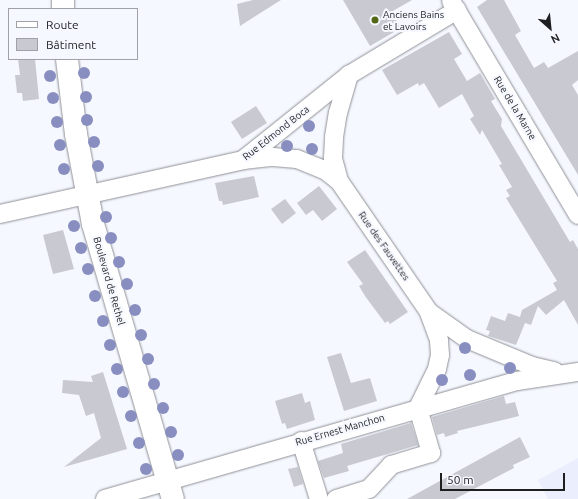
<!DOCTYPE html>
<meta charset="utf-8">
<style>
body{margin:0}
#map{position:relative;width:578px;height:499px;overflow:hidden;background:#f6f8ff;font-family:Ubuntu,sans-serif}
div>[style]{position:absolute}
.built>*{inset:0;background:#eaeefd}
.building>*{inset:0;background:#c9cad1}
.roads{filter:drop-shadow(0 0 1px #8e9096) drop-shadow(0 0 1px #8e9096)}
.minor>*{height:18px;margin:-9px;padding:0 9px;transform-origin:9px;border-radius:9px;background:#fff}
.major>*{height:22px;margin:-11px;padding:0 11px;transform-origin:11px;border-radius:11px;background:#fff}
.trees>*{width:12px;height:12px;margin:-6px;border-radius:50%;background:#898ec0}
.dots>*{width:11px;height:11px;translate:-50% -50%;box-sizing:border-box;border:2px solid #f6f8ff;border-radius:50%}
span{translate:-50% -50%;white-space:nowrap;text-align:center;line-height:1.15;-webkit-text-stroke:4px #f6f8ff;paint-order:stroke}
.poi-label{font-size:10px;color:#1e1f21}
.left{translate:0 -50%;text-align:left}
.street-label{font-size:10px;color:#1e1f21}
.legend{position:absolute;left:8px;top:8px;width:130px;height:52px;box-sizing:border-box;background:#f6f8ff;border:1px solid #a0a1a6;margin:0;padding:5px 7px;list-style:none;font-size:12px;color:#1e1f21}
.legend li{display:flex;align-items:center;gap:8px;height:20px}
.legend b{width:20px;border:1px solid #a0a1a6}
.north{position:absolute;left:530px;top:8px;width:40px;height:40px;-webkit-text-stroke:3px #f6f8ff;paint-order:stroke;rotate:153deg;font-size:11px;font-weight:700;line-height:16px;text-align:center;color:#1e1f21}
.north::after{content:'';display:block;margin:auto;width:14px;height:18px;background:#1e1f21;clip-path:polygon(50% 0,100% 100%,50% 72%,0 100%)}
.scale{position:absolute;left:440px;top:473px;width:125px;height:18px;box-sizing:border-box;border:2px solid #1e1f21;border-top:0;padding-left:5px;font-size:12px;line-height:14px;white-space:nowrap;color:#1e1f21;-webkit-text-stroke:3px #f6f8ff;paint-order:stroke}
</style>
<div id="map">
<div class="built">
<div style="clip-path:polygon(578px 458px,578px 499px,548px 499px,538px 480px)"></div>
</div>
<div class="building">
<div style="clip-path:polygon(253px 0,281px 0,240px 26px,237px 4px)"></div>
<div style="clip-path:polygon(343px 0,412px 0,391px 12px,401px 28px,370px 46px)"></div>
<div style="clip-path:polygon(487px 0,504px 0,521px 31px,515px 35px,534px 68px,544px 62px,548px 68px,578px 51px,578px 80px,572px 85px,578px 95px,578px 175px,477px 7px)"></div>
<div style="clip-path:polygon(449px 32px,462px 54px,454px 59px,467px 81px,480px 73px,495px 99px,491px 101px,502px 119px,501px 126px,570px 242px,573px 240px,578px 249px,578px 325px,564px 300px,546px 315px,538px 306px,531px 325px,525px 323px,516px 345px,488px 336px,490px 331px,486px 330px,491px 316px,505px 321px,508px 313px,520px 317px,522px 310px,557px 290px,553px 283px,557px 281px,506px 198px,510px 196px,506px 190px,512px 187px,499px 165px,502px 164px,482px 130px,480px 135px,470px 119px,474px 116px,462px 94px,439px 108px,424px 83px,419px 86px,418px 83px,397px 95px,382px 70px)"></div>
<div style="clip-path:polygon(18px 59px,35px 59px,39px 99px,23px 101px,22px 93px,17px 93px,15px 75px,20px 75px)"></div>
<div style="clip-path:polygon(256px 106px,267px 123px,242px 139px,231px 122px)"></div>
<div style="clip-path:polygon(254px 176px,259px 197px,223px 205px,222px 201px,219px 201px,215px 183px)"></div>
<div style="clip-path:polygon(319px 186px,337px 209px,322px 221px,313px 210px,306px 215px,297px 203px)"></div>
<div style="clip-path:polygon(285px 199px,296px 213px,282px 224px,271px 209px)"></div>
<div style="clip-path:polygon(63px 230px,74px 269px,53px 274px,43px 235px)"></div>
<div style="clip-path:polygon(365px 250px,408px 312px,390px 324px,388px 321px,385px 323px,365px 296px,359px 286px,363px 284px,347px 262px)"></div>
<div style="clip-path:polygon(341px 353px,351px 383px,370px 378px,377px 401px,344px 411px,327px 357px)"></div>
<div style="clip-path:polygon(103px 372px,127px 449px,64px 467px,101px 438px,94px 413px,86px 416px,79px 395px,62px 393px,63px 380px,93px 382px,91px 376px)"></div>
<div style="clip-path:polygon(302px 393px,305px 403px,310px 401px,315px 420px,287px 429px,285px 423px,282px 424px,275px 401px)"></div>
<div style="clip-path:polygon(504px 396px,506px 404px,515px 402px,519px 416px,457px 431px,458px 433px,445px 437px,444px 433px,437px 435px,432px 417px)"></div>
<div style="clip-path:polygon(411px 423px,418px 445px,347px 466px,349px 471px,324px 478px,318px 461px,343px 453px,341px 444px)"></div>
<div style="clip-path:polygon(520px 437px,530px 457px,513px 465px,514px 468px,455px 499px,407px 499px)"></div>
<div style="clip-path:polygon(298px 467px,303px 484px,294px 487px,288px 469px)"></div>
</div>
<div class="roads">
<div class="minor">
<div style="left:451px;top:1px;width:249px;rotate:59.3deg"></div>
<div style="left:243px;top:160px;width:30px;rotate:-6deg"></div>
<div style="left:273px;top:157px;width:24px;rotate:5deg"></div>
<div style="left:297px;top:159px;width:31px;rotate:22deg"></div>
<div style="left:326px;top:171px;width:16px;rotate:38deg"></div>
<div style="left:0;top:214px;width:249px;rotate:-12.5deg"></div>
<div style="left:243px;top:160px;width:136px;rotate:-38.7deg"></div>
<div style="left:349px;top:75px;width:126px;rotate:-31deg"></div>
<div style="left:429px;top:312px;width:47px;rotate:35.4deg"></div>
<div style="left:467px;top:339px;width:70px;rotate:22.6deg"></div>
<div style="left:532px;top:366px;width:23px;rotate:13deg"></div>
<div style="left:301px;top:441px;width:61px;rotate:72.8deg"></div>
<div style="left:105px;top:499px;width:429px;rotate:-16deg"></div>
<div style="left:517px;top:381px;width:62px;rotate:-8.4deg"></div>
<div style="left:336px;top:499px;width:34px;rotate:-17deg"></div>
<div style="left:369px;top:489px;width:33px;rotate:-47deg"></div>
<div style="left:391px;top:465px;width:42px;rotate:-16.7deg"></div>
<div style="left:431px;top:453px;width:47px;rotate:-106.1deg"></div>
<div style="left:418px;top:408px;width:43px;rotate:-64deg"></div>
<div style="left:437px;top:369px;width:14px;rotate:-78deg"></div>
<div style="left:440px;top:355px;width:15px;rotate:-94deg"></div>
<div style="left:439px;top:340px;width:30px;rotate:-110deg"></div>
<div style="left:429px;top:312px;width:159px;rotate:-124.5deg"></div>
<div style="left:339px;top:181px;width:24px;rotate:-105deg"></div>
<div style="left:333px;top:158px;width:21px;rotate:-87deg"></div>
<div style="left:334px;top:137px;width:24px;rotate:-81deg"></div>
<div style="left:338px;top:113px;width:40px;rotate:-74deg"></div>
</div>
<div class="major">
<div style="left:63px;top:0;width:9px;rotate:90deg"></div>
<div style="left:67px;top:59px;width:76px;rotate:83.2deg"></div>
<div style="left:76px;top:134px;width:92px;rotate:79.3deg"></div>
<div style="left:93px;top:224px;width:286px;rotate:73.8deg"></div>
</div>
</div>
<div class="trees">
<div style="left:84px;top:73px"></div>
<div style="left:50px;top:76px"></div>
<div style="left:86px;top:97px"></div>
<div style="left:53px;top:98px"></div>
<div style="left:87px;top:120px"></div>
<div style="left:57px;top:122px"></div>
<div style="left:309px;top:126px"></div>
<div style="left:94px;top:142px"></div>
<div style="left:60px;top:145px"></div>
<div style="left:287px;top:146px"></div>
<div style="left:312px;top:149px"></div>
<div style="left:98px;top:166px"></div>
<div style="left:64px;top:169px"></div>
<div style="left:106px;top:217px"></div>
<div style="left:74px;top:226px"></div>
<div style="left:111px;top:238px"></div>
<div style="left:81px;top:248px"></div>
<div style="left:119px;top:262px"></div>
<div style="left:88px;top:269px"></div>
<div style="left:127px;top:284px"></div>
<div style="left:95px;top:296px"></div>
<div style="left:135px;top:310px"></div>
<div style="left:103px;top:321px"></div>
<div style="left:141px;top:335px"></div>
<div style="left:110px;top:345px"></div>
<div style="left:465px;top:348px"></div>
<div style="left:148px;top:359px"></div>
<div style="left:510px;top:368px"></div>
<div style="left:117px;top:369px"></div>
<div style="left:470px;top:375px"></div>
<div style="left:442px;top:380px"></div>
<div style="left:154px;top:384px"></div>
<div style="left:123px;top:392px"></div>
<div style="left:163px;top:408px"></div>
<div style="left:131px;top:416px"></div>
<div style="left:171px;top:432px"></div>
<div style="left:139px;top:443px"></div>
<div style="left:178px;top:455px"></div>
<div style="left:146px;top:469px"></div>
</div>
<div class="dots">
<div style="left:375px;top:20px;background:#526817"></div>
</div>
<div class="poi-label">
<span class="left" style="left:383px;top:20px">Anciens Bains<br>et Lavoirs</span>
</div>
<div class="street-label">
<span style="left:515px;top:108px;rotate:59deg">Rue de la Marne</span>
<span style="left:276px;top:133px;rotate:-38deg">Rue Edmond Boca</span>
<span style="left:384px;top:246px;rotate:55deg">Rue des Fauvettes</span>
<span style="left:109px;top:281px;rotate:74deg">Boulevard de Rethel</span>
<span style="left:340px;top:430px;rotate:-16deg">Rue Ernest Manchon</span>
</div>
<ul class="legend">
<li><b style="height:5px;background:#fff"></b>Route</li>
<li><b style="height:11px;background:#c9cad1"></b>Bâtiment</li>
</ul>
<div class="north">N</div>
<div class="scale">50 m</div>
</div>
